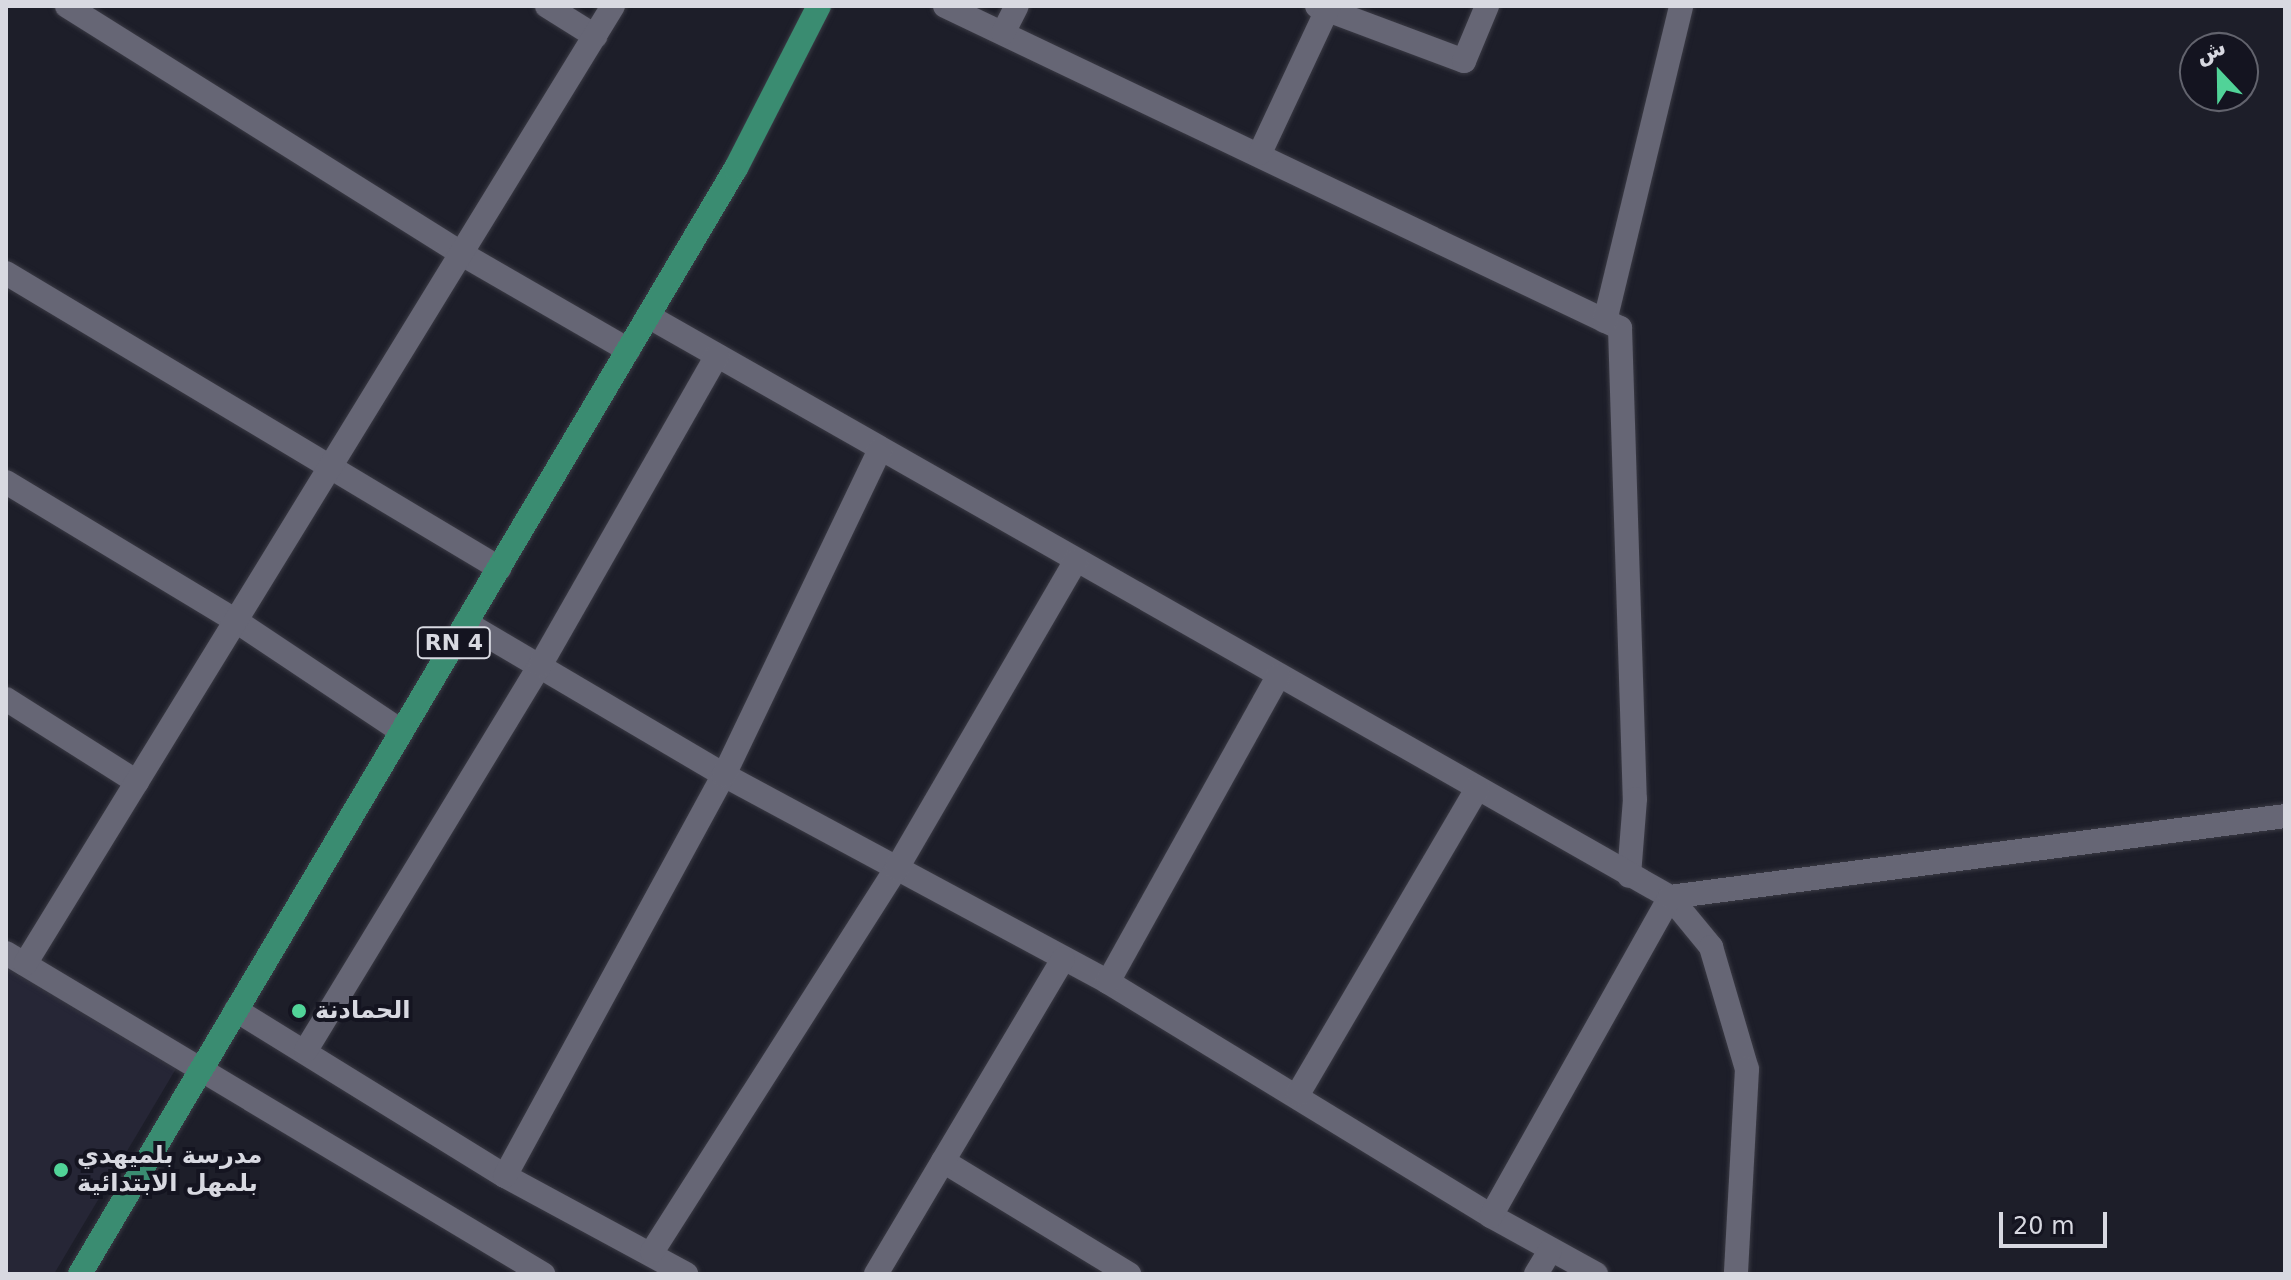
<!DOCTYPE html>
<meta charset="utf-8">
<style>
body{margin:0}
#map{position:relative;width:2291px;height:1280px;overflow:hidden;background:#1d1e29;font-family:"DejaVu Sans",Vazirmatn,sans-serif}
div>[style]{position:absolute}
.built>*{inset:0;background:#262636}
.roads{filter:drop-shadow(0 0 2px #3a3a44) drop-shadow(0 0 2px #3a3a44)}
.minor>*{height:24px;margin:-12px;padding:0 12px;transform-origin:12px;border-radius:12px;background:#666675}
.primary>*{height:24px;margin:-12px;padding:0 12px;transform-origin:12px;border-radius:12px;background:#3a8c71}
.dots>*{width:22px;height:22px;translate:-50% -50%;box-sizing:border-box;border:4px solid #141420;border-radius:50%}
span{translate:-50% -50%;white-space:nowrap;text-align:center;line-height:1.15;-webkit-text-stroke:8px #141420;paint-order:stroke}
.shield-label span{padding:2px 6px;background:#141420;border:2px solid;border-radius:6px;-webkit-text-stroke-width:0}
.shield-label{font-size:22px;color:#d8d9e1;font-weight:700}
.poi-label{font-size:24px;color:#d8d9e1;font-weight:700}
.left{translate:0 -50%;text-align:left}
.frame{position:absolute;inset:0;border:8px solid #d8d9e1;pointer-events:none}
.north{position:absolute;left:2179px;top:32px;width:80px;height:80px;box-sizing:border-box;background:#141420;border:2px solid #62636d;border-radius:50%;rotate:338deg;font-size:22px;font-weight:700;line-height:32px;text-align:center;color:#d8d9e1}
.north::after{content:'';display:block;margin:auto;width:28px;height:36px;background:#51d398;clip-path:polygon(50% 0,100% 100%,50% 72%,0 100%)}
.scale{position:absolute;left:1999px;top:1212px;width:108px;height:36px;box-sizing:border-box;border:4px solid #d8d9e1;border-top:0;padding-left:10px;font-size:24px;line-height:28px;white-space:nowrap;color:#d8d9e1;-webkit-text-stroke:6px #141420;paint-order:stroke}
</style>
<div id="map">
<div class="built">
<div style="clip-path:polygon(6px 966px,177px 1067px,54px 1274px,6px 1274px)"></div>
</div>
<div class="roads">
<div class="minor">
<div style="left:67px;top:6px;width:466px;rotate:32.1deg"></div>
<div style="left:462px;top:254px;width:192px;rotate:30deg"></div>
<div style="left:547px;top:6px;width:57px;rotate:32deg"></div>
<div style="left:945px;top:6px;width:748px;rotate:25.5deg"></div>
<div style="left:1620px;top:328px;width:471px;rotate:88.2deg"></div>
<div style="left:1635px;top:799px;width:77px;rotate:94.5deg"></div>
<div style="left:1317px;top:6px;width:157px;rotate:20.5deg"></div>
<div style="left:1464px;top:61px;width:60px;rotate:-67.3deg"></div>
<div style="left:1003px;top:33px;width:30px;rotate:-63deg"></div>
<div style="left:1260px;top:153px;width:162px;rotate:-64.9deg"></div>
<div style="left:6px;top:273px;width:575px;rotate:30.9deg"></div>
<div style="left:648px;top:316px;width:1176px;rotate:29.62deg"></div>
<div style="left:1670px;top:897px;width:65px;rotate:50.6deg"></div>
<div style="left:1711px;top:947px;width:127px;rotate:73.6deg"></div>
<div style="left:1747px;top:1069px;width:205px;rotate:93.1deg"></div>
<div style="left:1605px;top:321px;width:324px;rotate:-76.4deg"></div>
<div style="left:6px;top:482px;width:269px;rotate:31.1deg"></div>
<div style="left:236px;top:621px;width:198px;rotate:33.7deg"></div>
<div style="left:466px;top:623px;width:299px;rotate:30.5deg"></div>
<div style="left:724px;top:775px;width:436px;rotate:28.3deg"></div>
<div style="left:1108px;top:982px;width:449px;rotate:31.4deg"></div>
<div style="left:1491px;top:1216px;width:120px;rotate:28.9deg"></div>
<div style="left:6px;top:699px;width:155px;rotate:32.4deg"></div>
<div style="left:6px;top:953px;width:626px;rotate:30.87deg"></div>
<div style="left:25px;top:964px;width:1124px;rotate:-58.46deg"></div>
<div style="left:1108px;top:982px;width:350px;rotate:-60.9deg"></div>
<div style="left:236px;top:1010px;width:316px;rotate:31.7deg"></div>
<div style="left:505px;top:1176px;width:206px;rotate:28.4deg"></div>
<div style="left:306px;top:1050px;width:452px;rotate:-58.7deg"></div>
<div style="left:541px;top:664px;width:355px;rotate:-60.3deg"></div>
<div style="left:1298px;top:1094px;width:354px;rotate:-59.6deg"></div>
<div style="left:943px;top:1161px;width:218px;rotate:31.3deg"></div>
<div style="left:505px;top:1176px;width:457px;rotate:-61.4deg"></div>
<div style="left:724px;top:775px;width:361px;rotate:-64.4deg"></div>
<div style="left:1491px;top:1216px;width:366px;rotate:-60.7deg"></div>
<div style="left:1670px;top:897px;width:620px;rotate:-7.5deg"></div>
<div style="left:652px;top:1252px;width:456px;rotate:-57.5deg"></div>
<div style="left:897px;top:868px;width:355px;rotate:-59.8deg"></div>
<div style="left:876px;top:1274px;width:366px;rotate:-59.3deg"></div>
<div style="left:1536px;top:1274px;width:27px;rotate:-59deg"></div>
</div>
<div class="primary">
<div style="left:80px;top:1274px;width:1286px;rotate:-59.33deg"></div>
<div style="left:736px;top:168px;width:182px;rotate:-62.9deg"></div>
</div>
</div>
<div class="dots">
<div style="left:299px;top:1011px;background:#51d398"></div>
<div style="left:61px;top:1170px;background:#51d398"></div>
</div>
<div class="shield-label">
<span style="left:454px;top:643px">RN 4</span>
</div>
<div class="poi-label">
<span class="left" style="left:315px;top:1011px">الحمادنة</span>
<span class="left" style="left:77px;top:1170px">مدرسة بلميهدي<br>بلمهل الابتدائية</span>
</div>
<div class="frame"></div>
<div class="north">ش</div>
<div class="scale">20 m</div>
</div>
